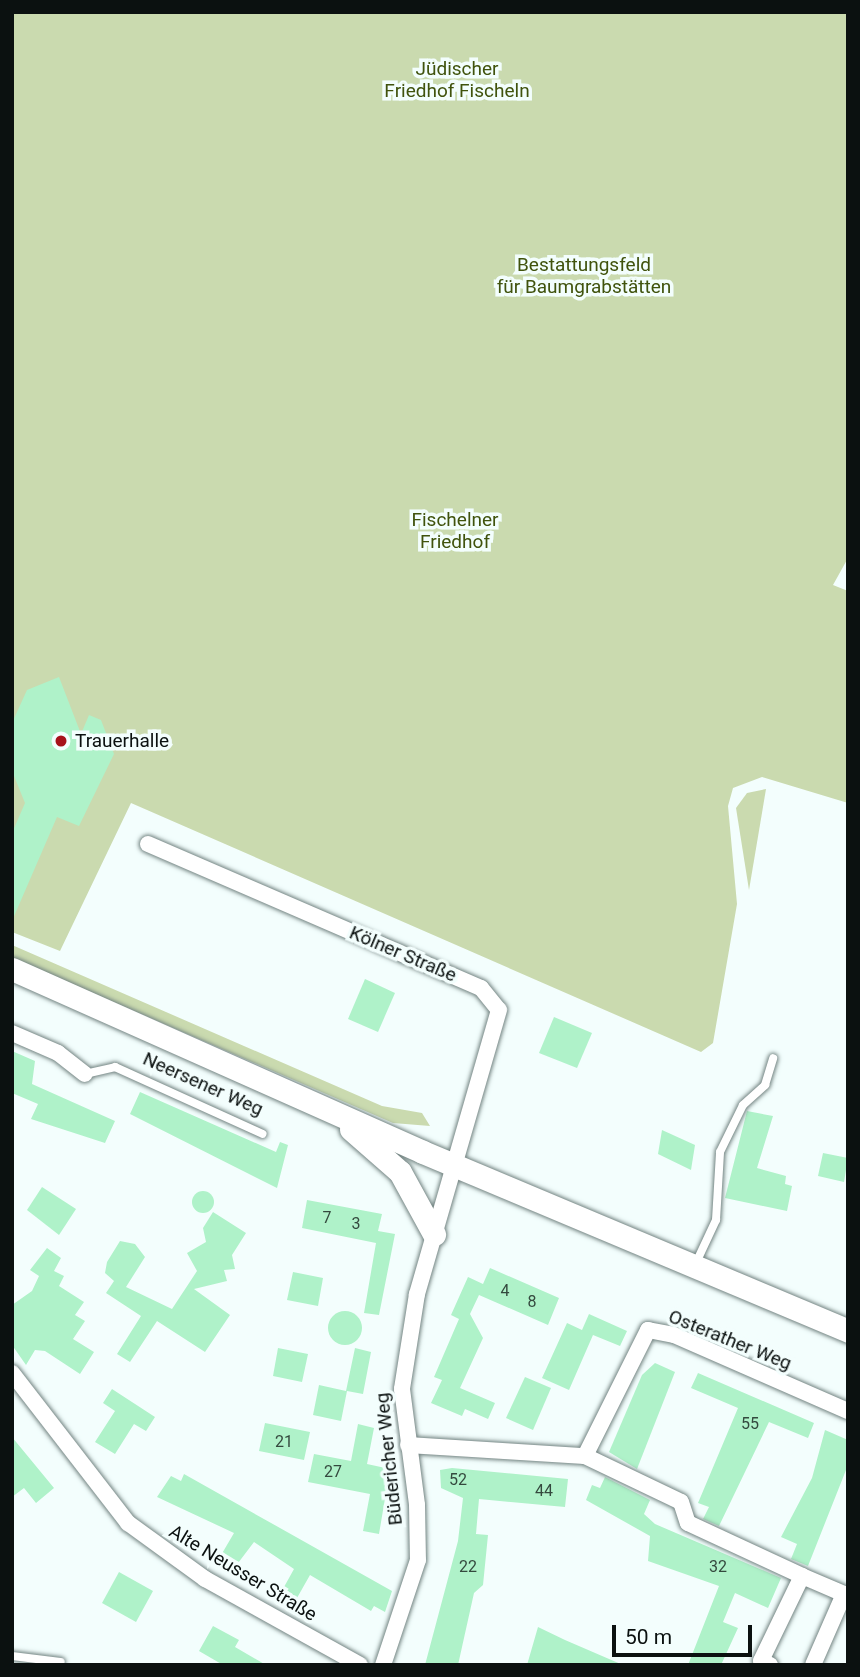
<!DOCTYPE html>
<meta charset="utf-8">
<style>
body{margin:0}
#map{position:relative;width:860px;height:1677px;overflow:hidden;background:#f3fefd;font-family:Roboto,sans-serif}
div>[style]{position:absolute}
.green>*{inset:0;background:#cadaaf}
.building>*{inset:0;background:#aff2c9}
.round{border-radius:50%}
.roads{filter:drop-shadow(0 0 2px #738482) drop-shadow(0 0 2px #738482)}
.lane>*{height:8px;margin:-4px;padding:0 4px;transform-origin:4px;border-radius:4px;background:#fff}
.street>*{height:16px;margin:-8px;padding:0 8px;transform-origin:8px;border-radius:8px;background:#fff}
.secondary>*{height:23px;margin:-11.5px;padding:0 11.5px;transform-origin:11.5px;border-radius:11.5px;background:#fff}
.dots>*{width:19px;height:19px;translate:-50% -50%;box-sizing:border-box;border:4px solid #f3fefd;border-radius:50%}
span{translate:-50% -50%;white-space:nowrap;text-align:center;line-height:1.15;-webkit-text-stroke:7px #f3fefd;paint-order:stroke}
.number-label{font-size:16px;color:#34493e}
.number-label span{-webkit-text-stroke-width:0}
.park-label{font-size:19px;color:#40530d}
.poi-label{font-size:19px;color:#0b1110}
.left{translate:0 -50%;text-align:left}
.street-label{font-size:19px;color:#0b1110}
.frame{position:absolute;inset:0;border:14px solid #0b1110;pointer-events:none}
.scale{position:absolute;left:612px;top:1625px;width:140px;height:32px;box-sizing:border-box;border:4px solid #0b1110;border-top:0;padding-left:9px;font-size:21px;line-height:24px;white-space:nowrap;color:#0b1110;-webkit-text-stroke:5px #f3fefd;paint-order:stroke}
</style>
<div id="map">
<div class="green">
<div style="clip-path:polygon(12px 12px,848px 12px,848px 558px,833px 585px,848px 591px,848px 803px,762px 777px,733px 788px,728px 806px,737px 904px,713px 1043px,701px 1052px,131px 803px,60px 951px,12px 932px)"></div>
<div style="clip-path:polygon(766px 789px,749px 890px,736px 808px,747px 793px)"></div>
<div style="clip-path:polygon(12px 945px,382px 1106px,422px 1113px,430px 1126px,393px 1123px,12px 958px)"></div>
</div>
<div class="building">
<div style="clip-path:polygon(59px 677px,81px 734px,89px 715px,101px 720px,114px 754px,79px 826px,57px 817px,12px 921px,12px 833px,25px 803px,12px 771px,12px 723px,27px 690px)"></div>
<div style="clip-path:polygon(365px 979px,395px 993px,378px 1032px,348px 1019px)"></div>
<div style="clip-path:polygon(554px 1017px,592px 1033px,577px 1068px,539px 1053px)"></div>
<div style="clip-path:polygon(12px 1051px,35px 1061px,32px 1084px,115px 1121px,105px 1143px,31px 1119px,38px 1104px,12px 1093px)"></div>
<div style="clip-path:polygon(140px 1092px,276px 1152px,280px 1142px,288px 1145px,277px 1188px,130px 1114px)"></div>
<div style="clip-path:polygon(747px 1111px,773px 1116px,757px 1168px,786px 1176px,785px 1184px,792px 1186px,787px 1211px,725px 1198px)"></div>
<div style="clip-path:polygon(662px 1130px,695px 1145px,691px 1170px,658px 1154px)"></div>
<div style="clip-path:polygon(823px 1153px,848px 1158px,844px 1182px,818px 1176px)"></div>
<div style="clip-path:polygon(42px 1187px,76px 1209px,59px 1235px,27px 1210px)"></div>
<div class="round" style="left:192px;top:1191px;width:22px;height:22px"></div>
<div style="clip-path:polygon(307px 1200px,382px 1214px,378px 1231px,395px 1234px,379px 1315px,364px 1313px,376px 1243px,302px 1228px)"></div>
<div style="clip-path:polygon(213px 1212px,246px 1233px,232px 1255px,235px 1269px,224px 1270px,227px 1281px,194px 1289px,230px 1315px,205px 1352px,157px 1321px,130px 1362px,117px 1354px,141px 1316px,106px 1293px,114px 1281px,105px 1273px,107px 1262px,120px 1241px,135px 1244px,145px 1257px,126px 1287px,172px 1309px,197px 1271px,187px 1253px,206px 1242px,203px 1228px)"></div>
<div style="clip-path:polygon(47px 1248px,61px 1258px,54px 1271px,64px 1276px,59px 1286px,84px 1302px,75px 1315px,85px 1321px,73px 1339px,94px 1352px,80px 1374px,45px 1351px,35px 1350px,26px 1365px,12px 1345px,12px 1305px,32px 1291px,39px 1276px,30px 1270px)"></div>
<div style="clip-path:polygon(490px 1268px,559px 1298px,548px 1325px,479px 1295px,470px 1314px,483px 1338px,460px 1388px,495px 1403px,488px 1419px,465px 1409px,462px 1416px,431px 1403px,442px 1380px,434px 1377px,459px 1319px,451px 1315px,468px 1277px,483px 1284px)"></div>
<div style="clip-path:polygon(293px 1272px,323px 1278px,318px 1306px,287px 1300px)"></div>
<div class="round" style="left:328px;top:1311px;width:34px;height:34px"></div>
<div style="clip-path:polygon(589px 1314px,627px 1331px,620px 1346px,593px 1335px,569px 1390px,542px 1378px,567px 1323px,582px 1330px)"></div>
<div style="clip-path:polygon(278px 1348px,308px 1354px,302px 1382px,273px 1376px)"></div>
<div style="clip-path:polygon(355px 1348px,371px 1352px,363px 1394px,347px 1391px,341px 1421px,313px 1415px,319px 1385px,346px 1391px)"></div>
<div style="clip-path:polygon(655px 1363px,675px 1372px,637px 1469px,609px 1452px,642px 1375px)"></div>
<div style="clip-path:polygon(698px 1373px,814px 1423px,808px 1438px,769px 1422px,719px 1526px,703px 1519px,709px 1507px,698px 1503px,738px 1408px,691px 1388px)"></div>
<div style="clip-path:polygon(525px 1377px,551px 1388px,533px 1430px,506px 1418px)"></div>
<div style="clip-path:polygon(112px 1389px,155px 1417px,146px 1431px,134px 1424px,115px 1454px,95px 1442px,115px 1411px,103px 1403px)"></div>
<div style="clip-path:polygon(265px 1423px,310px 1432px,304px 1460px,259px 1451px)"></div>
<div style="clip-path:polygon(358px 1424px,374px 1428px,367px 1464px,390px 1469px,379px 1534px,363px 1531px,370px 1494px,308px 1482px,314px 1454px,351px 1461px)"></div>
<div style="clip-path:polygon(825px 1430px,848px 1440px,848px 1465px,808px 1566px,791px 1559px,797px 1544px,781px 1537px,812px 1478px)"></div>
<div style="clip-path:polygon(12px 1437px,54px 1488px,36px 1503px,24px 1488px,12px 1497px)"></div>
<div style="clip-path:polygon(452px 1468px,568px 1479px,565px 1507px,479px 1499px,476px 1534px,488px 1535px,483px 1585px,474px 1593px,458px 1665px,425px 1665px,458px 1541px,463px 1498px,441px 1488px,440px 1470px)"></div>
<div style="clip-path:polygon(184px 1474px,392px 1591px,385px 1612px,374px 1606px,371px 1611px,310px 1575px,293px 1605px,279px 1596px,294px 1569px,254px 1542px,232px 1571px,217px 1562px,234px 1533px,157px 1497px,171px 1476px,181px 1481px)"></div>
<div style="clip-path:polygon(605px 1477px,650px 1500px,644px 1514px,655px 1524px,781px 1578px,768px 1608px,735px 1593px,723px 1622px,738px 1628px,721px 1665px,688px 1665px,719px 1586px,648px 1561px,650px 1536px,586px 1500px,592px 1485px,600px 1488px)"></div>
<div style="clip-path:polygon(119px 1572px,153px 1591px,136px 1622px,102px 1603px)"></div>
<div style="clip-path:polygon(213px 1626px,239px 1640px,235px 1647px,266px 1665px,223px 1665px,199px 1651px)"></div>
<div style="clip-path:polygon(538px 1627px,565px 1640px,623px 1665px,527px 1665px)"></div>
</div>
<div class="roads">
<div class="lane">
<div style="left:85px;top:1074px;width:31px;rotate:-13deg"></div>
<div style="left:115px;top:1067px;width:162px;rotate:24.4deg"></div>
<div style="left:695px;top:1265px;width:50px;rotate:-65deg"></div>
<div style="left:716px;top:1220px;width:68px;rotate:-86.6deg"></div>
<div style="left:720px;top:1152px;width:52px;rotate:-63.9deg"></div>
<div style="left:743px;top:1105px;width:30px;rotate:-42deg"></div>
<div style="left:765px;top:1085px;width:28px;rotate:-73deg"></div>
<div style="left:12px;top:1656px;width:49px;rotate:7deg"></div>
</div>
<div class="street">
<div style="left:148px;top:844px;width:363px;rotate:23.4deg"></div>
<div style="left:481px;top:988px;width:28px;rotate:51deg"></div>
<div style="left:499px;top:1010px;width:296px;rotate:106.1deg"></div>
<div style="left:417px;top:1294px;width:96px;rotate:99deg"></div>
<div style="left:402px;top:1389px;width:117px;rotate:82.6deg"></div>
<div style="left:417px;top:1505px;width:55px;rotate:89deg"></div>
<div style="left:418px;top:1560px;width:111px;rotate:108.4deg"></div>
<div style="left:12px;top:1033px;width:50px;rotate:23.5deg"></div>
<div style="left:58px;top:1053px;width:34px;rotate:38deg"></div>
<div style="left:12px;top:1373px;width:190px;rotate:52.3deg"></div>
<div style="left:128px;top:1523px;width:95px;rotate:36deg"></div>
<div style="left:205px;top:1579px;width:177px;rotate:29deg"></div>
<div style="left:408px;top:1445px;width:177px;rotate:3.6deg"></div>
<div style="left:585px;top:1456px;width:141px;rotate:-63.4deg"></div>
<div style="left:648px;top:1330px;width:26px;rotate:11deg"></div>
<div style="left:674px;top:1335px;width:190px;rotate:23.6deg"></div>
<div style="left:585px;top:1456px;width:106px;rotate:25.6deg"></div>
<div style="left:681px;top:1502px;width:22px;rotate:72deg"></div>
<div style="left:688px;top:1523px;width:126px;rotate:24.9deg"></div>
<div style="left:802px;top:1576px;width:94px;rotate:115.8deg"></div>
<div style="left:761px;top:1661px;width:10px;rotate:24deg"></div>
<div style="left:802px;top:1576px;width:46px;rotate:23.2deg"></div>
<div style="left:844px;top:1594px;width:77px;rotate:113.6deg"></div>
</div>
<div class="secondary">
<div style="left:12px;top:969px;width:450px;rotate:24deg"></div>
<div style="left:423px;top:1152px;width:461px;rotate:22.8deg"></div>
<div style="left:351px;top:1129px;width:65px;rotate:41.3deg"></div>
<div style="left:400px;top:1172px;width:71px;rotate:61.3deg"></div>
</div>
</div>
<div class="dots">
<div style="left:61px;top:741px;background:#a7121b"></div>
</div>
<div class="number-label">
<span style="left:327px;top:1218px">7</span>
<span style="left:356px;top:1224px">3</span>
<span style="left:505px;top:1291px">4</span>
<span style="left:532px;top:1302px">8</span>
<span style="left:750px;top:1424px">55</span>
<span style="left:284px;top:1442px">21</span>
<span style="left:333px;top:1472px">27</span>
<span style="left:458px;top:1480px">52</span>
<span style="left:544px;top:1491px">44</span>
<span style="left:468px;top:1567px">22</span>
<span style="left:718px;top:1567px">32</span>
</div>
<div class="park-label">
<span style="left:457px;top:80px">Jüdischer<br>Friedhof Fischeln</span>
<span style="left:584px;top:276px">Bestattungsfeld<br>für Baumgrabstätten</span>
<span style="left:455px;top:531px">Fischelner<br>Friedhof</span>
</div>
<div class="poi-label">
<span class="left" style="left:75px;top:741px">Trauerhalle</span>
</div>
<div class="street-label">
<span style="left:403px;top:954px;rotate:23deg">Kölner Straße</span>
<span style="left:203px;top:1084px;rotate:24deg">Neersener Weg</span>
<span style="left:730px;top:1340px;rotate:22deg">Osterather Weg</span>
<span style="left:389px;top:1459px;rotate:-96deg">Büdericher Weg</span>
<span style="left:243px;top:1573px;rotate:31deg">Alte Neusser Straße</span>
</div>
<div class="frame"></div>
<div class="scale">50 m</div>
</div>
